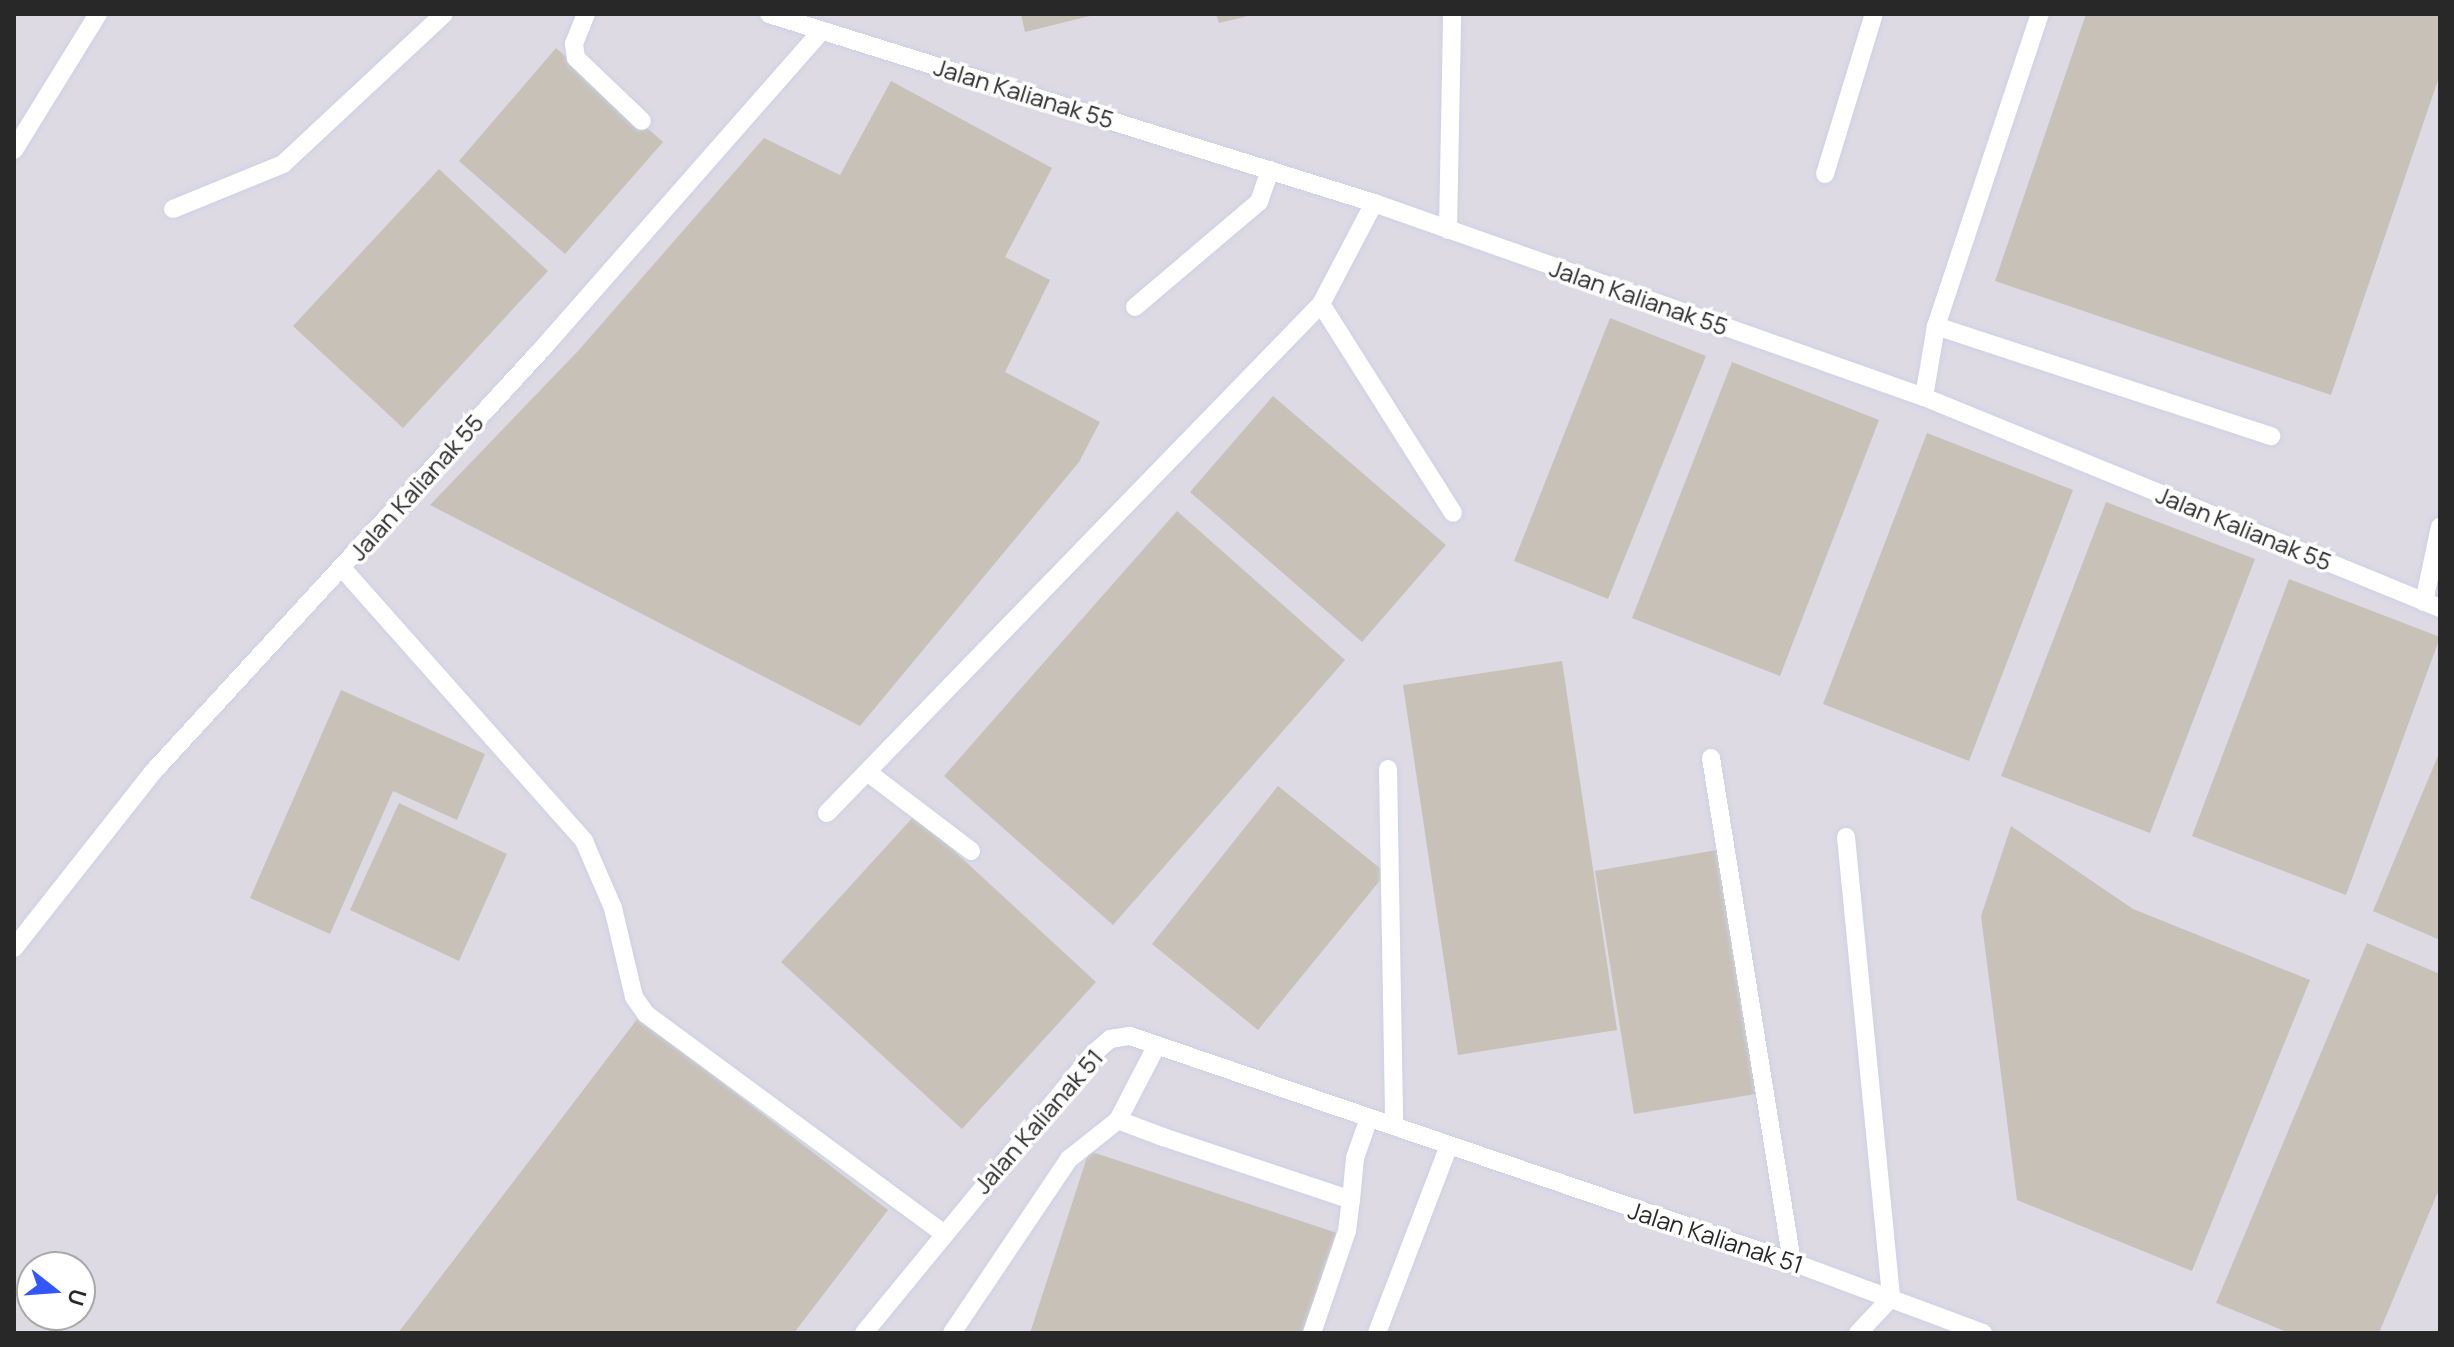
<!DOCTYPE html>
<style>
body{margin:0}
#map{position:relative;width:2454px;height:1347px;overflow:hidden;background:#ece4d8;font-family:Manrope,sans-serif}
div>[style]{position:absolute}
.industrial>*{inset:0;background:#dddae4}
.building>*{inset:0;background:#c7c1b8}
.roads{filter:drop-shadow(0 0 2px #cdd1e3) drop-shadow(0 0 2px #cdd1e3)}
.service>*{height:18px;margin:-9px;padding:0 9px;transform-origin:9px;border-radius:9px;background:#fff}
span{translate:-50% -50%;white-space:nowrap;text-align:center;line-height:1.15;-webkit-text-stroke:7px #fff;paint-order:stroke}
.street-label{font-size:24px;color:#282828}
.frame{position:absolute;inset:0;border:16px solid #282828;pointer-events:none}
.north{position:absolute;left:16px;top:1251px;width:80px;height:80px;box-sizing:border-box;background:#fff;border:2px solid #a9a9a9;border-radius:50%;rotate:107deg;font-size:22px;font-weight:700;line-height:32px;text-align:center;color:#282828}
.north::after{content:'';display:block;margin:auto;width:28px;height:36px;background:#3257ff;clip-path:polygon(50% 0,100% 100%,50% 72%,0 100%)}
</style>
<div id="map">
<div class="industrial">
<div style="clip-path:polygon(evenodd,14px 14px,2440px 14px,2440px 1333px,14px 1333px,14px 14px,32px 1267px,80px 1267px,80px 1315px,32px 1315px,32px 1267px)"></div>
</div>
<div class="building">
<div style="clip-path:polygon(1021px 14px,1094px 14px,1094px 15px,1025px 32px)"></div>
<div style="clip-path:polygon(1216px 14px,1252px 14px,1252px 15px,1219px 23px)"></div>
<div style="clip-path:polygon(2086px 14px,2440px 14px,2440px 74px,2331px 395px,1995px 281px)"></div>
<div style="clip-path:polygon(556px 48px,663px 142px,565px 254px,459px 161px)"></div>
<div style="clip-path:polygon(891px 81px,1052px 168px,1005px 257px,1050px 280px,1005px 372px,1100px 422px,1079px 462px,860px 726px,430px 505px,578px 351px,764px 138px,840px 175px)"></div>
<div style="clip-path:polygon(439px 169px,548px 271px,403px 428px,293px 326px)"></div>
<div style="clip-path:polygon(1610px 318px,1706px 356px,1608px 599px,1514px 561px)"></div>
<div style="clip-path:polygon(1732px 362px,1879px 420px,1780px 676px,1632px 618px)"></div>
<div style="clip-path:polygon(1273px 396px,1446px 545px,1362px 642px,1190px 492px)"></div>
<div style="clip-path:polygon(1927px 433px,2073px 490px,1969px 761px,1823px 704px)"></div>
<div style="clip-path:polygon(2106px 502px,2255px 559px,2150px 833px,2001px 776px)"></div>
<div style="clip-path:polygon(1177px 511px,1345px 660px,1113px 925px,944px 776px)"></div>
<div style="clip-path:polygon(2289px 579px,2440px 637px,2346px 895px,2192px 836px)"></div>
<div style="clip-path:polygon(1562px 661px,1617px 1030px,1458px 1055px,1403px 685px)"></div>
<div style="clip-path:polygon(341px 690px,485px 754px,457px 820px,393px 791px,330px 934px,250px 898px)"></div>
<div style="clip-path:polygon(2440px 751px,2440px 940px,2373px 911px)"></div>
<div style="clip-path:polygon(1278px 786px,1386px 873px,1258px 1030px,1152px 944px)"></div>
<div style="clip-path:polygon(399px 803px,507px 854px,459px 961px,350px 910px)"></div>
<div style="clip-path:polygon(915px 815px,1096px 982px,962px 1129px,781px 962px)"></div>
<div style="clip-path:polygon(2011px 826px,2133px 909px,2310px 980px,2192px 1271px,2017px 1200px,1981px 916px)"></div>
<div style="clip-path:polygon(1723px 849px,1762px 1093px,1634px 1114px,1595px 871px)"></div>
<div style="clip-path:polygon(2367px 943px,2440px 974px,2440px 1187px,2379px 1333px,2289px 1333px,2216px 1303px)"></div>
<div style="clip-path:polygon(638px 1018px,888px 1210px,794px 1333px,398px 1333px)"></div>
<div style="clip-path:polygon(1089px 1151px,1337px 1233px,1304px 1333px,1030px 1333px)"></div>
</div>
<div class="roads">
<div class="service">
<div style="left:586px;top:14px;width:32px;rotate:112deg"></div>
<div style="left:574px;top:44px;width:14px;rotate:82deg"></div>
<div style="left:576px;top:58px;width:91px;rotate:43.7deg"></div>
<div style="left:769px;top:14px;width:634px;rotate:17.35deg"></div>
<div style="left:1374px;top:203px;width:583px;rotate:19.43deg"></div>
<div style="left:1924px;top:397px;width:557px;rotate:22.24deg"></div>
<div style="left:14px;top:150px;width:160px;rotate:-58.3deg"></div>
<div style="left:1825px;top:174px;width:167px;rotate:-73deg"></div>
<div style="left:1374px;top:203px;width:114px;rotate:117.7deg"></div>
<div style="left:1321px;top:304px;width:247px;rotate:57.7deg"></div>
<div style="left:173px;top:209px;width:119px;rotate:-22.2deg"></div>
<div style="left:283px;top:164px;width:220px;rotate:-43deg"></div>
<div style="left:1448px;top:230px;width:216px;rotate:-88.9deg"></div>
<div style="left:1135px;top:307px;width:162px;rotate:-40.3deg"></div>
<div style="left:1259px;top:202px;width:34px;rotate:-71deg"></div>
<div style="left:1936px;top:326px;width:353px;rotate:18.2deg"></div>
<div style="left:1924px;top:397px;width:72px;rotate:-80.4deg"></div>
<div style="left:1936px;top:326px;width:329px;rotate:-71.6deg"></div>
<div style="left:342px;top:568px;width:365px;rotate:48.4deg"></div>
<div style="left:584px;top:841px;width:73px;rotate:66.6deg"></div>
<div style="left:613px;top:908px;width:91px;rotate:76.7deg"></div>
<div style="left:634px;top:997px;width:21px;rotate:55deg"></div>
<div style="left:646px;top:1014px;width:368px;rotate:36.4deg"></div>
<div style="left:2424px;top:602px;width:77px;rotate:-78deg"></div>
<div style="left:1711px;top:758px;width:510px;rotate:80.87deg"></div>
<div style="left:1388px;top:769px;width:357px;rotate:89deg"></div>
<div style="left:870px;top:774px;width:127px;rotate:37.3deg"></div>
<div style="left:827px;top:813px;width:709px;rotate:-45.86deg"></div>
<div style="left:1846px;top:837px;width:463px;rotate:84.4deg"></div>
<div style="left:1891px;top:1298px;width:48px;rotate:133.3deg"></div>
<div style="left:14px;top:948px;width:224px;rotate:-51.7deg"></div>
<div style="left:153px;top:772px;width:575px;rotate:-47.4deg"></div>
<div style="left:542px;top:349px;width:424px;rotate:-48.7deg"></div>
<div style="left:1157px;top:1045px;width:85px;rotate:117.5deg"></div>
<div style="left:1118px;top:1120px;width:48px;rotate:20.7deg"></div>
<div style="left:1163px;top:1137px;width:198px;rotate:18.5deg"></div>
<div style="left:1351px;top:1200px;width:42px;rotate:-84.6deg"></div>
<div style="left:1355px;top:1158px;width:42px;rotate:-70.7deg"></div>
<div style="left:864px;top:1333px;width:362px;rotate:-50.6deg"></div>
<div style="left:1094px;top:1053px;width:21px;rotate:-41deg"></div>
<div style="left:1110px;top:1039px;width:20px;rotate:-9deg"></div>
<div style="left:1130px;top:1036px;width:700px;rotate:18.85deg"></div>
<div style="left:1792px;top:1262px;width:204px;rotate:20.4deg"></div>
<div style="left:952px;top:1333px;width:210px;rotate:-56.1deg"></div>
<div style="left:1069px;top:1159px;width:63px;rotate:-38.5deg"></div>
<div style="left:1312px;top:1333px;width:108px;rotate:-71.1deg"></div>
<div style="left:1347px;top:1231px;width:31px;rotate:-83deg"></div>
<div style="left:1377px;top:1333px;width:201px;rotate:-69deg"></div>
</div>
</div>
<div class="street-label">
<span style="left:1024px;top:93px;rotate:17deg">Jalan Kalianak 55</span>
<span style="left:1639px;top:297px;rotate:19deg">Jalan Kalianak 55</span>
<span style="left:416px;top:487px;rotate:-48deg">Jalan Kalianak 55</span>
<span style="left:2244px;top:528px;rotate:22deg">Jalan Kalianak 55</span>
<span style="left:1038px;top:1121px;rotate:-49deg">Jalan Kalianak 51</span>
<span style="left:1716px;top:1237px;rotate:18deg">Jalan Kalianak 51</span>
</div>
<div class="frame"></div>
<div class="north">U</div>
</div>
